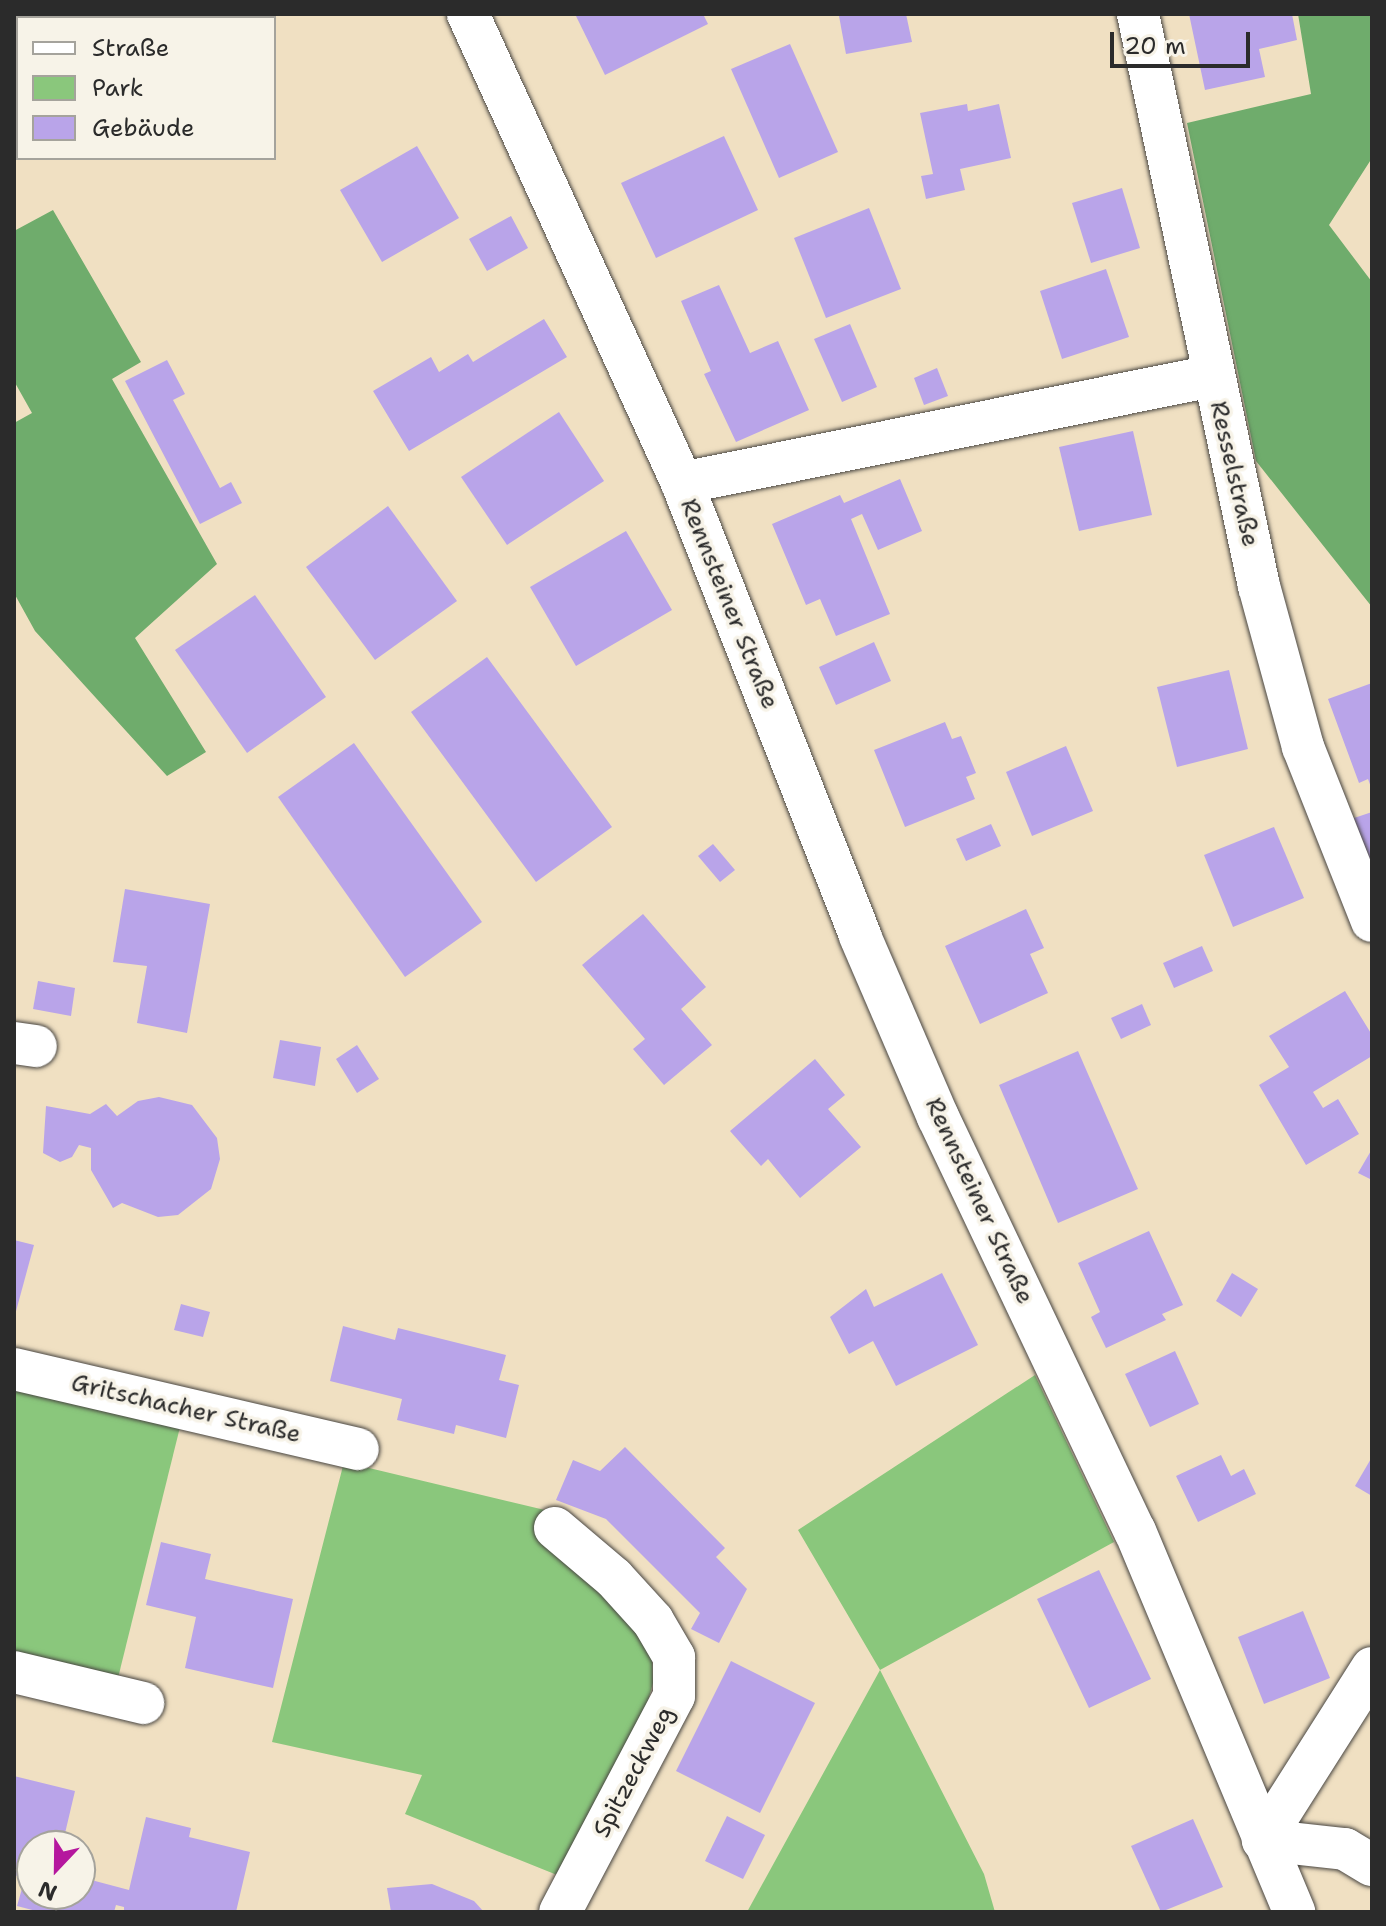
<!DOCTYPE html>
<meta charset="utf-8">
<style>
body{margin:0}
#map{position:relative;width:1386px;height:1926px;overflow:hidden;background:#f0e0c2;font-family:"Shantell Sans",sans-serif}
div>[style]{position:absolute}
.green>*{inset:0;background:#8ac77c}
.forest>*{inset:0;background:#6fac6c}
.building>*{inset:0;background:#b9a4e9}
.roads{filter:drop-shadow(0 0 2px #494642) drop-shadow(0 0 2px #494642)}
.street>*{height:42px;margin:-21px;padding:0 21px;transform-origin:21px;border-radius:21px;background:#fff}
span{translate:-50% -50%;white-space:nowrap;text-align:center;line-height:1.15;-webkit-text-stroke:7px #f7f3e8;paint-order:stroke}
.street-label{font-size:24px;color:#2b2b2b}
.frame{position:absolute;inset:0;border:16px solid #2b2b2b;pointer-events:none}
.legend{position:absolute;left:16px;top:16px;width:260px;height:144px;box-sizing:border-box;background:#f7f3e8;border:2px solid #a5a39c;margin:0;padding:10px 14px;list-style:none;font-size:24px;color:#2b2b2b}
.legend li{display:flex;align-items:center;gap:16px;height:40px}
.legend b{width:40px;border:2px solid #a5a39c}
.north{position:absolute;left:16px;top:1830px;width:80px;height:80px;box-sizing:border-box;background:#f7f3e8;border:2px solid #a5a39c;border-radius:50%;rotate:202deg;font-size:22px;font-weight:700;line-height:32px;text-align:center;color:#2b2b2b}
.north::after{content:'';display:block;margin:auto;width:28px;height:36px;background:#b5179e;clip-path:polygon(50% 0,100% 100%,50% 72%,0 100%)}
.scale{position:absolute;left:1110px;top:32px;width:140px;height:36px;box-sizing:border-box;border:4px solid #2b2b2b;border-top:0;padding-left:10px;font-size:24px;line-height:28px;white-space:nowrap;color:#2b2b2b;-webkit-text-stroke:6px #f7f3e8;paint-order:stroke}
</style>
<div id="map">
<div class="green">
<div style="clip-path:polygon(1035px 1375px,1114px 1542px,880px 1670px,984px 1874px,995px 1912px,747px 1912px,880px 1670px,798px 1530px)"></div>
<div style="clip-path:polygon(14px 1385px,181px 1423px,118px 1678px,14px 1657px)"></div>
<div style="clip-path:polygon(344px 1462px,549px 1511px,634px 1622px,652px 1656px,653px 1683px,643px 1719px,567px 1879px,405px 1814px,422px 1775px,272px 1742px)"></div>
</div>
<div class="forest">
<div style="clip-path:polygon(1298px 14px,1372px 14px,1372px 158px,1329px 225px,1372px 282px,1372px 607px,1256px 461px,1187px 123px,1311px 94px)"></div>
<div style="clip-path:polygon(53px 210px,141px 362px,112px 379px,217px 564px,135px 638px,206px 752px,167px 776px,35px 631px,14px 593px,14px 423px,32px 413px,14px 381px,14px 231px)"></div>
</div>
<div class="building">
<div style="clip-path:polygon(152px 14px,249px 14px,251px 18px,145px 18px)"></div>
<div style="clip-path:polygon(575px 14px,703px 14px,708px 24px,605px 75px)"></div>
<div style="clip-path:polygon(851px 14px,906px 14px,912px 42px,846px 54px,839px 16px)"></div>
<div style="clip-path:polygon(1189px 14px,1292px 14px,1297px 40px,1259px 49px,1265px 77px,1205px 90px)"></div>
<div style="clip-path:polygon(790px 44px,838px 152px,779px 178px,731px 69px)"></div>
<div style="clip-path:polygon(967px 104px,968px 111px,999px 104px,1011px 158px,960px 169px,965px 190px,926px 199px,921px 176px,933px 174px,920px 113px)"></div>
<div style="clip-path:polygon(724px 136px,758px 210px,656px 258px,621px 183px)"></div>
<div style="clip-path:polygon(417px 146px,459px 218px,382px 262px,340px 190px)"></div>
<div style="clip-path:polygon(1122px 188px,1140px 248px,1091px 263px,1072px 203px)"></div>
<div style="clip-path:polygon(869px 208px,901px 289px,826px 318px,794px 238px)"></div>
<div style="clip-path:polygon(511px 216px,528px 248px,487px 271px,469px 239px)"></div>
<div style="clip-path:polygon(1106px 269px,1129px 337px,1062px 359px,1040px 291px)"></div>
<div style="clip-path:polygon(719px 285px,750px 353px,778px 341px,809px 410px,736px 442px,704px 374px,711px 371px,681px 301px)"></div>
<div style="clip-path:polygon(544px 319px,567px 357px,409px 451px,373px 391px,431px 357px,439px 372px,468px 354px,473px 362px)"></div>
<div style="clip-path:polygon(850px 324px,877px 387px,842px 402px,814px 339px)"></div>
<div style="clip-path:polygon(167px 360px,185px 394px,173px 400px,220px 488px,231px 482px,242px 503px,200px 524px,125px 381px)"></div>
<div style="clip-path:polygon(937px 368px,948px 396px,924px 405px,914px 378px)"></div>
<div style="clip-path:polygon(559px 412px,604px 481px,507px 545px,461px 477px)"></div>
<div style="clip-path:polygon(1133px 431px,1152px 515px,1079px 531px,1059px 447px)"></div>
<div style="clip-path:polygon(900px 479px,922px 531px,878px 550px,862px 514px,851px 519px,890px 614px,836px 636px,820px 599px,806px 605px,772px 524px,840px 495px,844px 503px)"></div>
<div style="clip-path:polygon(388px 506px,457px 601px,375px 660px,306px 567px)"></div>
<div style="clip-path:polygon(626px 531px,672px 610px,576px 666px,530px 587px)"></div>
<div style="clip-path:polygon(255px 595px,326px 697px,247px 753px,175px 650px)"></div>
<div style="clip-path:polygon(874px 642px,891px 681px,836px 705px,819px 667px)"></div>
<div style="clip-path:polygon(487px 657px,612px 827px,536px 882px,411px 712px)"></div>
<div style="clip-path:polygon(1229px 670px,1248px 749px,1177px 767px,1157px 687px)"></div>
<div style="clip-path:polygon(1372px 683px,1372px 790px,1368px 779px,1359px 783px,1328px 699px)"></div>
<div style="clip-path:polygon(945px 722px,952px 739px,961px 736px,976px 773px,966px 777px,975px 799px,905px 827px,874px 750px)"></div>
<div style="clip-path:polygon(354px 743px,482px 922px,405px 977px,278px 797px)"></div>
<div style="clip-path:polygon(1066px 746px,1093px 811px,1032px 836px,1006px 772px)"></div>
<div style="clip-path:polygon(1372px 812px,1372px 858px,1368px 859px,1354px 818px)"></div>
<div style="clip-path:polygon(991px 824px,1001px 846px,966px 861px,956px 839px)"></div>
<div style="clip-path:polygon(1274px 827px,1304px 898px,1233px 927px,1204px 855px)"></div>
<div style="clip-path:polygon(713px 844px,735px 870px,720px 882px,698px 856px)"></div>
<div style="clip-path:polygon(125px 889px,210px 904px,187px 1033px,137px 1023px,147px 966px,113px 962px)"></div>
<div style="clip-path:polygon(1026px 909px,1044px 948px,1030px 954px,1048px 993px,980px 1024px,945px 946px)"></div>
<div style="clip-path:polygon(643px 914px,706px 987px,681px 1009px,712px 1045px,664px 1085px,633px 1049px,645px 1039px,582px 965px)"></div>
<div style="clip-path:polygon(1202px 946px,1213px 971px,1174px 988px,1163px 963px)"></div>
<div style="clip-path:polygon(38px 981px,75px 988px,71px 1016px,33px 1009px)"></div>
<div style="clip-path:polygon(1345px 991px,1372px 1035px,1372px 1056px,1313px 1092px,1323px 1108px,1338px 1099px,1359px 1134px,1306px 1165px,1259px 1085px,1289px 1067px,1269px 1036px)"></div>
<div style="clip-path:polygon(1142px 1004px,1151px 1025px,1121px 1039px,1111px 1018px)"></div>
<div style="clip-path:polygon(280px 1040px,321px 1047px,315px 1086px,273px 1078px)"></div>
<div style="clip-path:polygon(357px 1045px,379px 1079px,357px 1093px,336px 1059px)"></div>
<div style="clip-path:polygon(1078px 1051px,1138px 1189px,1058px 1223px,999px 1085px)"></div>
<div style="clip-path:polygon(815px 1059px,845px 1095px,828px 1109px,861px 1147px,800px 1198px,768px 1159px,761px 1166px,730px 1131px)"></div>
<div style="clip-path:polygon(159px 1097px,192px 1105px,217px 1138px,220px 1159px,211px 1189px,178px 1215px,158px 1217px,122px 1203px,113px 1208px,91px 1170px,91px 1148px,79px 1145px,72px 1157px,60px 1162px,43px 1153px,46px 1106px,90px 1114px,106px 1104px,117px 1116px,138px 1101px)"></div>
<div style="clip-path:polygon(1372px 1149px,1372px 1180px,1358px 1173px)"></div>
<div style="clip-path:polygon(1149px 1231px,1183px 1305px,1162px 1314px,1166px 1320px,1106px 1348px,1091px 1317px,1100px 1312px,1078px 1263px)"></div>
<div style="clip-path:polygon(14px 1240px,34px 1245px,15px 1315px,14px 1315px)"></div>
<div style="clip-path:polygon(942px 1273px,978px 1345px,896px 1386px,873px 1341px,849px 1354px,830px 1317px,866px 1289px,874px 1307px)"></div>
<div style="clip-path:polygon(1232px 1273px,1258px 1289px,1241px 1317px,1216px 1301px)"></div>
<div style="clip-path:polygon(181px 1304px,210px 1312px,203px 1337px,174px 1330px)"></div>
<div style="clip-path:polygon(343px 1326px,395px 1340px,398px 1328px,506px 1355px,499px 1380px,519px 1385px,506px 1438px,456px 1425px,454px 1434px,397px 1420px,402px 1399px,330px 1381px)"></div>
<div style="clip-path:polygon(1175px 1351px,1199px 1404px,1150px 1427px,1125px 1374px)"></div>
<div style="clip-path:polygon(625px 1447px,725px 1548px,716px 1557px,747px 1589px,719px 1643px,691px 1629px,700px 1613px,606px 1519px,556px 1500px,573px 1460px,600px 1471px)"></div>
<div style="clip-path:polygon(1221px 1455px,1231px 1476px,1244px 1469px,1256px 1494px,1198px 1522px,1176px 1476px)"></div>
<div style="clip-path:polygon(1372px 1457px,1372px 1496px,1355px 1486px)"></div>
<div style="clip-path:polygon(161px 1542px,211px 1554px,205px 1579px,293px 1599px,273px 1688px,185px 1668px,196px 1617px,146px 1605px)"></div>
<div style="clip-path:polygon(1099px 1570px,1151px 1679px,1089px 1708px,1037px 1599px)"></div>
<div style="clip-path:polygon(1303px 1611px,1330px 1678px,1264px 1704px,1238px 1637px)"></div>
<div style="clip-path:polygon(731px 1661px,815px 1703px,760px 1813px,676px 1771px)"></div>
<div style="clip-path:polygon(14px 1776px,75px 1791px,62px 1846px,32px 1846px,32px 1894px,80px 1894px,80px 1877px,129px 1890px,146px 1817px,191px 1828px,189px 1837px,250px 1852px,236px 1912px,124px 1912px,124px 1907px,116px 1905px,114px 1912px,40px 1912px,17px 1906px,25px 1878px,14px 1875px)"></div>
<div style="clip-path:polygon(727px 1816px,765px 1835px,743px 1879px,705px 1861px)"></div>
<div style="clip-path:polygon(1193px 1819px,1223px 1887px,1161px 1912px,1131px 1846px)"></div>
<div style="clip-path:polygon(432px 1884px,474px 1901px,484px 1912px,391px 1912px,387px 1888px)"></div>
</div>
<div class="roads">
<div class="street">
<div style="left:468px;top:14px;width:516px;rotate:65.47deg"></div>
<div style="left:682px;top:483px;width:487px;rotate:68.5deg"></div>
<div style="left:860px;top:936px;width:197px;rotate:66.7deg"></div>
<div style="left:938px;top:1117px;width:458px;rotate:64.6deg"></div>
<div style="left:1135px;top:1531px;width:413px;rotate:67.3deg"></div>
<div style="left:1138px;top:14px;width:585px;rotate:78.06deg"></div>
<div style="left:1259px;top:586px;width:167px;rotate:74.7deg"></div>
<div style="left:1303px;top:747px;width:187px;rotate:68.4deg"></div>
<div style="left:682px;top:483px;width:541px;rotate:-11.41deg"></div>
<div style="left:14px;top:1043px;width:22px;rotate:8deg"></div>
<div style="left:14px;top:1369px;width:353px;rotate:13.1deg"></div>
<div style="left:555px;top:1528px;width:77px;rotate:40.3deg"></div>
<div style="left:614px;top:1578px;width:58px;rotate:47.8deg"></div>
<div style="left:653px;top:1621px;width:42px;rotate:59.7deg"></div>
<div style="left:674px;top:1657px;width:39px;rotate:90deg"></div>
<div style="left:674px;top:1696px;width:244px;rotate:117.8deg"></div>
<div style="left:1372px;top:1668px;width:204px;rotate:122.4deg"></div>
<div style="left:1263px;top:1840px;width:82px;rotate:6.3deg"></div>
<div style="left:1345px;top:1849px;width:31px;rotate:31deg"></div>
<div style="left:14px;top:1672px;width:133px;rotate:13.5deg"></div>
</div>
</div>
<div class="street-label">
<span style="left:1234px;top:474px;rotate:77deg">Resselstraße</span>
<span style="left:729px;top:604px;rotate:68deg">Rennsteiner Straße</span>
<span style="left:979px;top:1201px;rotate:65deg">Rennsteiner Straße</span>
<span style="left:186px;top:1409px;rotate:13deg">Gritschacher Straße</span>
<span style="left:634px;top:1772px;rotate:-62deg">Spitzeckweg</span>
</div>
<div class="frame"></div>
<ul class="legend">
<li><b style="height:10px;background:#fff"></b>Straße</li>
<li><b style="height:22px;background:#8ac77c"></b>Park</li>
<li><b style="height:22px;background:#b9a4e9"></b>Gebäude</li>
</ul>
<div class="north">N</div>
<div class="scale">20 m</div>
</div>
